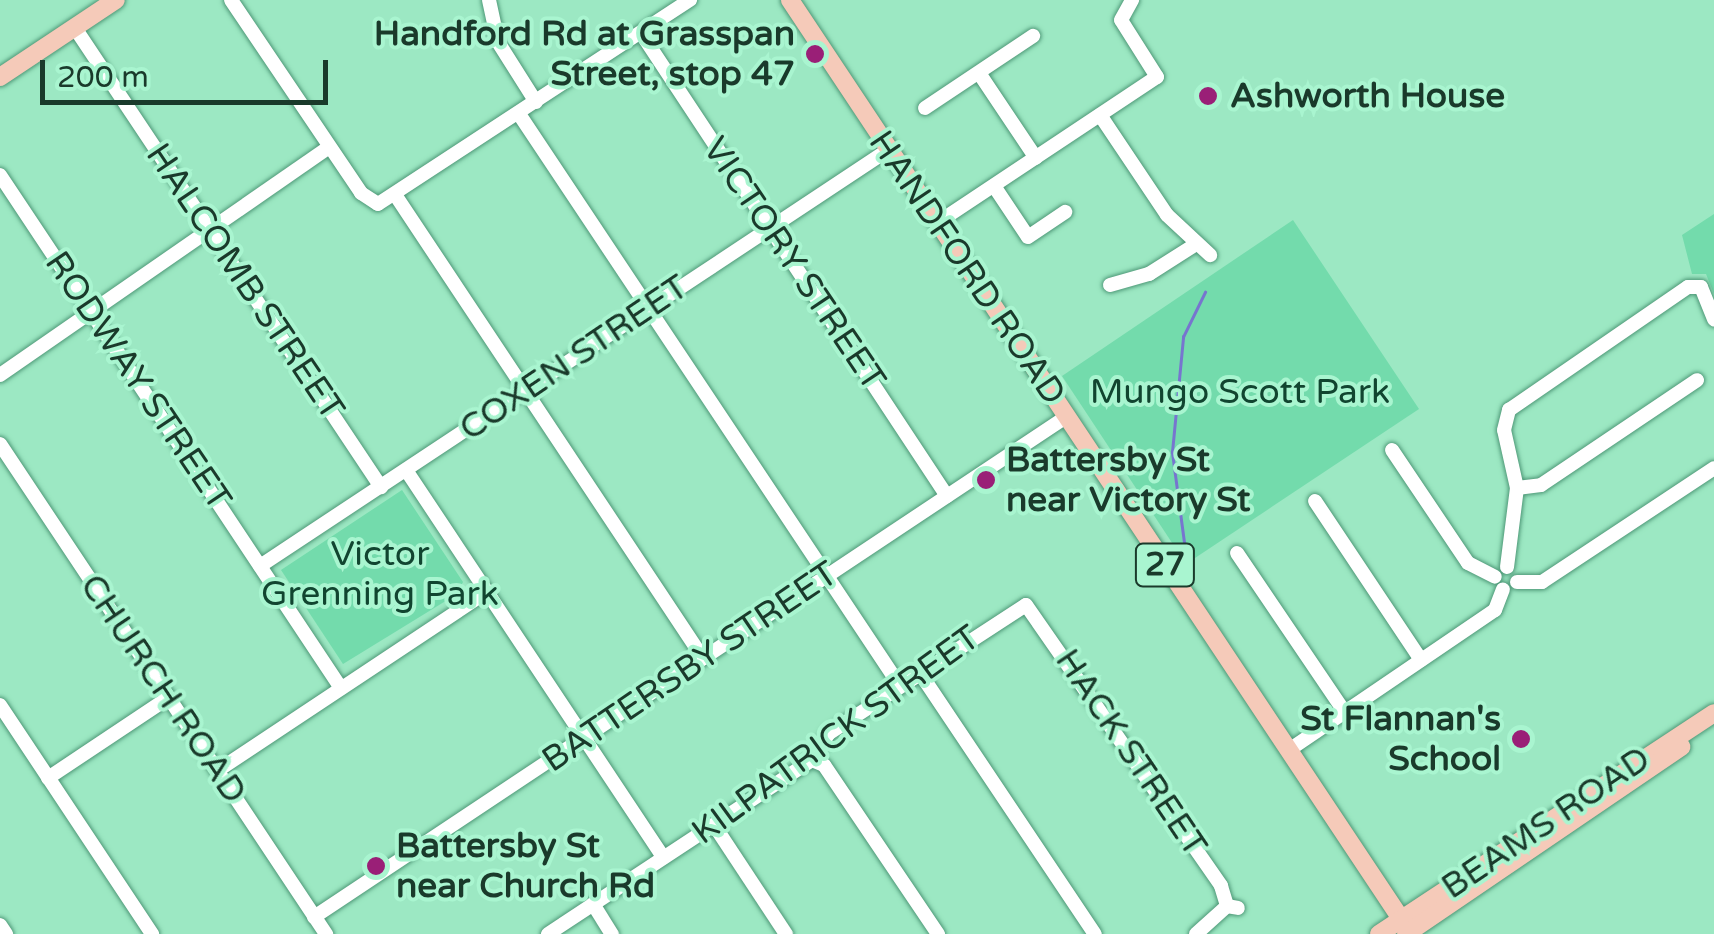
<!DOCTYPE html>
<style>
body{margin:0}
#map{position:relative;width:1714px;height:934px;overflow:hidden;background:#9ce8c3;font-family:"Varela Round",sans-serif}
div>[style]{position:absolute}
.green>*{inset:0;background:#73dbac}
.stream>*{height:2.5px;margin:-1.25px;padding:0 1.25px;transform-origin:1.25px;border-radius:1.25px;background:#7775cf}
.roads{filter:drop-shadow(0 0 2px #4e9877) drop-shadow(0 0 2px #4e9877)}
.minor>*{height:14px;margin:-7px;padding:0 7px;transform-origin:7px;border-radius:7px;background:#fff}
.major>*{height:18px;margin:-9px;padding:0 9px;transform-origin:9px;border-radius:9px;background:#f5cab9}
.dots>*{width:28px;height:28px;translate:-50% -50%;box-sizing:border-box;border:5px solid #a9f5d0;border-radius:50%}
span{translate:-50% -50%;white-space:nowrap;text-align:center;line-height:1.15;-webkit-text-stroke:8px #a9f5d0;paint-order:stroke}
.shield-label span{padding:2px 8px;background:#a9f5d0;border:2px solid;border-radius:8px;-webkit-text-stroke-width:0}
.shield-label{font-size:32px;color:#1a3a2b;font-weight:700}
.poi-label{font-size:35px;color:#1a3a2b;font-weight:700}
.right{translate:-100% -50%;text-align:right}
.left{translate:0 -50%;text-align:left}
.street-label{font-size:35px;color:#1a3a2b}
.park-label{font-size:35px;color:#114530}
.scale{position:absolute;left:40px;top:60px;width:288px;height:45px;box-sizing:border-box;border:5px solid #1a3a2b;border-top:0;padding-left:12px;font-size:30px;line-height:35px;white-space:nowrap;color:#1a3a2b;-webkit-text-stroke:8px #a9f5d0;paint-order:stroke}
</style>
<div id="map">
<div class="green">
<div style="clip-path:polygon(1714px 214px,1714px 294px,1706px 274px,1692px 274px,1682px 235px)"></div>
<div style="clip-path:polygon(1293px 220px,1419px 409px,1186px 564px,1062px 376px)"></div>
<div style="clip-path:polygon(402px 490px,463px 582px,457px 594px,343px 664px,281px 570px)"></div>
</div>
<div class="stream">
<div style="left:1185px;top:550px;width:99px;rotate:-97.6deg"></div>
<div style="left:1172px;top:452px;width:116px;rotate:-84.5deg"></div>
<div style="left:1183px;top:337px;width:50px;rotate:-63.9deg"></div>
</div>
<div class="roads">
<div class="minor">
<div style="left:231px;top:0;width:233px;rotate:56deg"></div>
<div style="left:361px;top:193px;width:20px;rotate:33deg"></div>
<div style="left:378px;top:204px;width:373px;rotate:-33.2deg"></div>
<div style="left:489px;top:0;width:43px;rotate:77.9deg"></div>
<div style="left:498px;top:42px;width:71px;rotate:57.7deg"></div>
<div style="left:75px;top:28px;width:552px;rotate:56.31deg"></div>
<div style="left:641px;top:33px;width:555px;rotate:56.54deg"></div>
<div style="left:979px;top:73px;width:102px;rotate:56.2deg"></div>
<div style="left:925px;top:108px;width:130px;rotate:-33.7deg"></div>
<div style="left:519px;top:114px;width:687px;rotate:56.33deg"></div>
<div style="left:1100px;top:115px;width:120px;rotate:56.2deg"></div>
<div style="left:1167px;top:215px;width:59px;rotate:42.9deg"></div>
<div style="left:0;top:175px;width:616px;rotate:56.39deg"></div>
<div style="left:994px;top:186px;width:61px;rotate:56.3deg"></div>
<div style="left:1028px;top:237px;width:45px;rotate:-34deg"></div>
<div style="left:396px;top:196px;width:555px;rotate:56.4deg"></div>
<div style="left:937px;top:223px;width:264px;rotate:-33.6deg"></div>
<div style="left:1157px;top:77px;width:67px;rotate:-122.3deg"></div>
<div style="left:1121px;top:20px;width:23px;rotate:-61deg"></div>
<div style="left:1110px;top:285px;width:41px;rotate:-15.8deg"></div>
<div style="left:1149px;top:274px;width:52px;rotate:-32.5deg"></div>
<div style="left:0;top:375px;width:400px;rotate:-34.7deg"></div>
<div style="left:0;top:444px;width:589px;rotate:56.36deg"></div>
<div style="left:1392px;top:450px;width:136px;rotate:56.1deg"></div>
<div style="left:1468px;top:563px;width:30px;rotate:27deg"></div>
<div style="left:406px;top:470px;width:465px;rotate:56.4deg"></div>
<div style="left:1517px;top:488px;width:24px;rotate:-7deg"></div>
<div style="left:1541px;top:485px;width:188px;rotate:-33.9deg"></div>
<div style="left:1315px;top:501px;width:191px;rotate:56.3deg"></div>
<div style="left:1237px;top:553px;width:191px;rotate:55.9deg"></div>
<div style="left:260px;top:566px;width:753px;rotate:-33.52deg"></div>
<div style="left:1507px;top:567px;width:80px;rotate:-82.8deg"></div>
<div style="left:1517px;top:488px;width:59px;rotate:-102.6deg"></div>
<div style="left:1504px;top:430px;width:21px;rotate:-76deg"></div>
<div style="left:1509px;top:410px;width:217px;rotate:-34.5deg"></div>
<div style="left:1688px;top:287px;width:13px"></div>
<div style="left:1701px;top:287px;width:35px;rotate:68deg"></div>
<div style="left:1517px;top:582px;width:25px"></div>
<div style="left:1542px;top:582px;width:206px;rotate:-33.5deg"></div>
<div style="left:920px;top:673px;width:314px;rotate:56.2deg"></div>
<div style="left:0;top:705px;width:275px;rotate:56.4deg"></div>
<div style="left:1289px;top:750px;width:249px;rotate:-34.2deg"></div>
<div style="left:1495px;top:610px;width:22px;rotate:-69deg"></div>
<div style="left:812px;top:760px;width:13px;rotate:23deg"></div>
<div style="left:824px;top:765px;width:204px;rotate:56deg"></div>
<div style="left:217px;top:771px;width:323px;rotate:-33.6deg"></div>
<div style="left:48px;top:778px;width:144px;rotate:-33.7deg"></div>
<div style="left:714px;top:825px;width:131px;rotate:56.6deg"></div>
<div style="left:593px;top:904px;width:36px;rotate:58deg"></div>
<div style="left:314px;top:917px;width:903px;rotate:-33.62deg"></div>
<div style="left:0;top:925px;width:11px;rotate:56deg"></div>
<div style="left:548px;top:934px;width:316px;rotate:-33.4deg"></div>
<div style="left:812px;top:760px;width:31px;rotate:-58deg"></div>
<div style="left:828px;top:734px;width:236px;rotate:-33.1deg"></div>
<div style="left:1026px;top:605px;width:342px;rotate:55.2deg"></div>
<div style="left:1221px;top:886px;width:21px;rotate:73deg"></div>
<div style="left:1196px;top:934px;width:42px;rotate:-42.1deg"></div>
<div style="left:1227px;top:906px;width:11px;rotate:10deg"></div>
</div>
<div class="major">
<div style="left:790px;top:0;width:1122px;rotate:56.38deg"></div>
<div style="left:0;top:77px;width:139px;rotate:-33.6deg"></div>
<div style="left:1379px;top:934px;width:401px;rotate:-33.4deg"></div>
<div style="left:1406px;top:934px;width:333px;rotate:-34.2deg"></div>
</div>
</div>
<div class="dots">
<div style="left:815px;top:54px;background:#9a1f77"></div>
<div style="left:1208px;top:96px;background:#9a1f77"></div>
<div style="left:986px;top:480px;background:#9a1f77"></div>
<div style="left:1521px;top:739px;background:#9a1f77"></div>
<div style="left:376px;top:866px;background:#9a1f77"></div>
</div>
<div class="shield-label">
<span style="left:1165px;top:565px">27</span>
</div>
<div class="poi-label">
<span class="right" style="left:795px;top:54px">Handford Rd at Grasspan<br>Street, stop 47</span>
<span class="left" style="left:1230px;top:96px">Ashworth House</span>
<span class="left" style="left:1006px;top:480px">Battersby St<br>near Victory St</span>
<span class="right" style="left:1501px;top:739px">St Flannan's<br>School</span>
<span class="left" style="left:396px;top:866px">Battersby St<br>near Church Rd</span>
</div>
<div class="street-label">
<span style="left:794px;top:264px;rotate:56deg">VICTORY STREET</span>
<span style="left:967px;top:268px;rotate:56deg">HANDFORD ROAD</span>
<span style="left:245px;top:282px;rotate:56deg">HALCOMB STREET</span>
<span style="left:574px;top:358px;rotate:-34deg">COXEN STREET</span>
<span style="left:138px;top:381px;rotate:56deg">RODWAY STREET</span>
<span style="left:690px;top:667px;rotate:-34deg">BATTERSBY STREET</span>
<span style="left:163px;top:689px;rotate:56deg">CHURCH ROAD</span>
<span style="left:836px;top:735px;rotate:-36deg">KILPATRICK STREET</span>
<span style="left:1131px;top:753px;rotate:56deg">HACK STREET</span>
<span style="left:1546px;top:823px;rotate:-34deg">BEAMS ROAD</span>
</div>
<div class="park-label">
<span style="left:1240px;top:392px">Mungo Scott Park</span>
<span style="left:380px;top:574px">Victor<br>Grenning Park</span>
</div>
<div class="scale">200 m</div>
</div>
